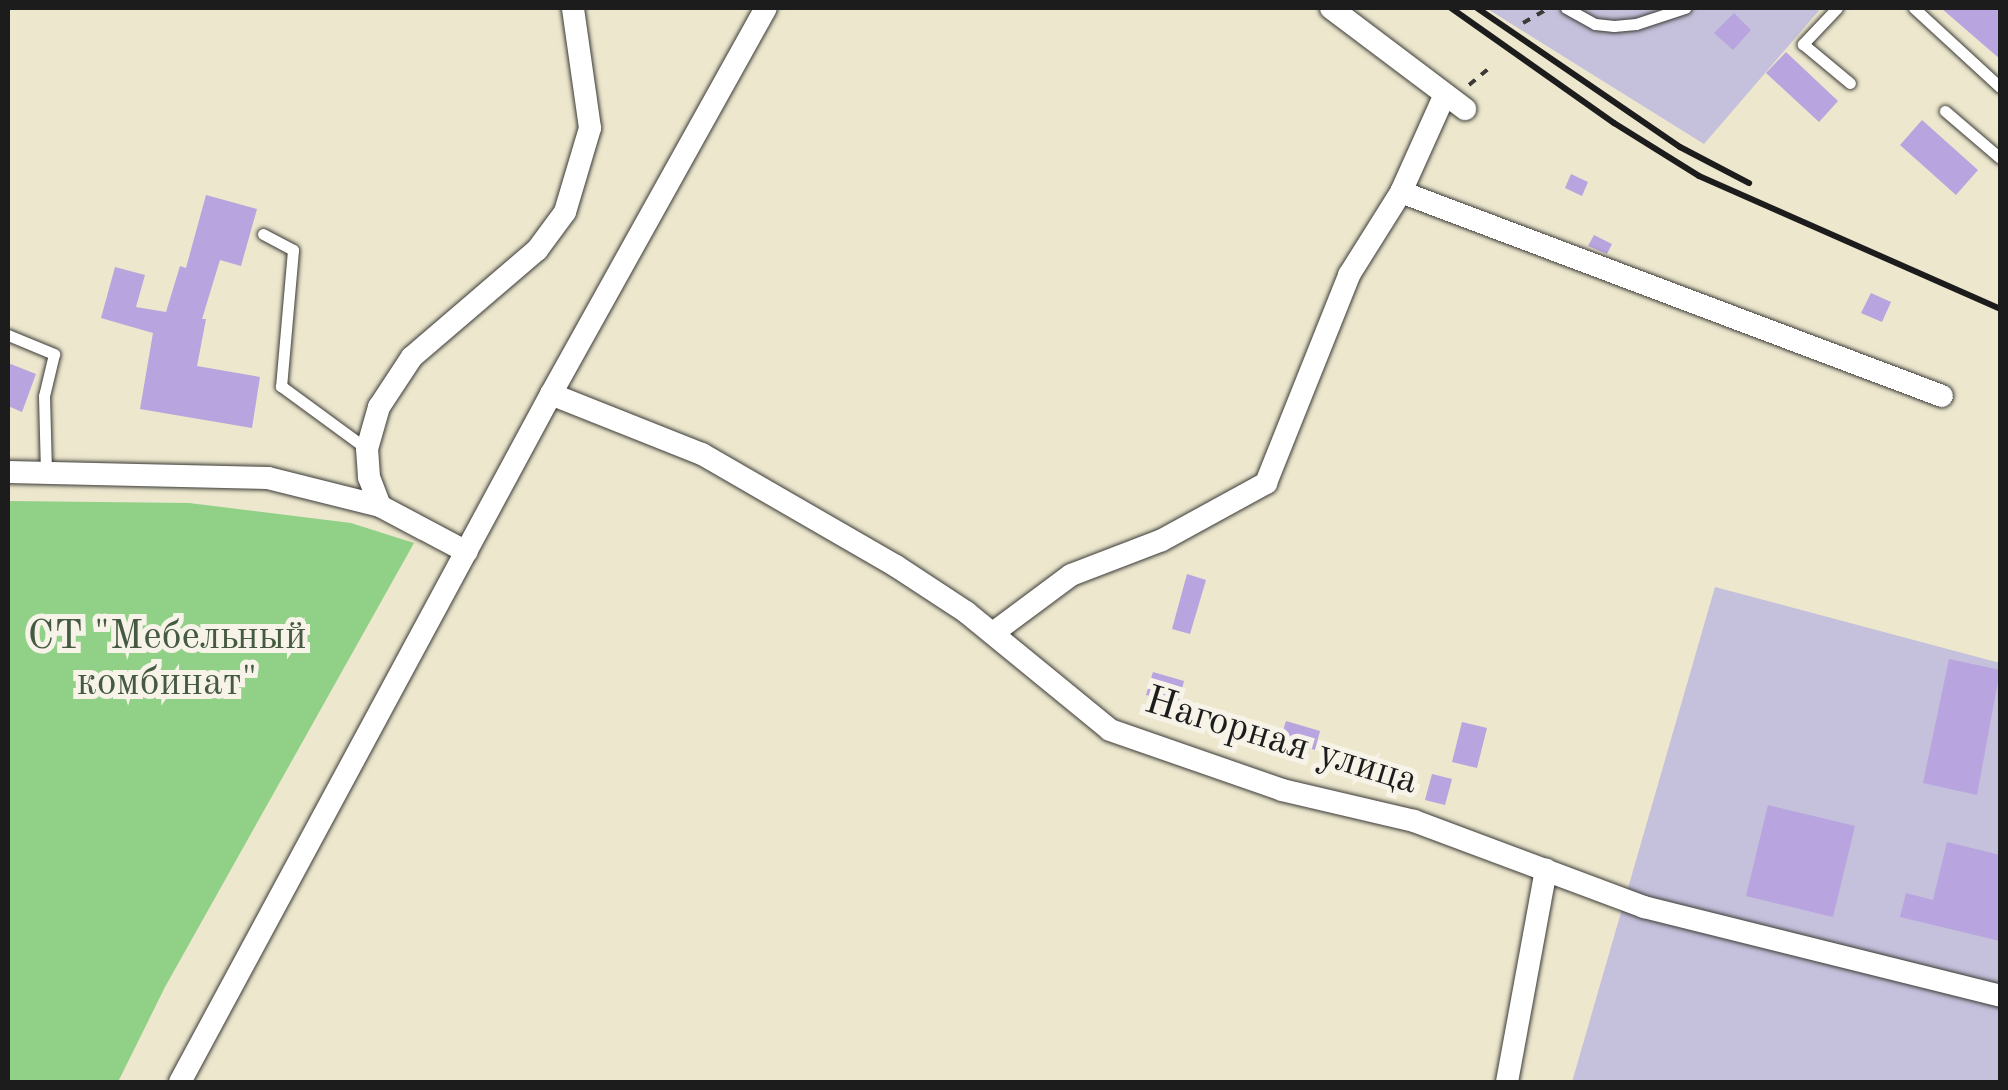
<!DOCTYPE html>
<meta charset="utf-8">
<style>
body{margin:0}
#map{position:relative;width:2008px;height:1090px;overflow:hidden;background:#ece7cd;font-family:"Old Standard TT",serif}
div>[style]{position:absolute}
.industrial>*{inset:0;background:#c5c0db}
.green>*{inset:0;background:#90d087}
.building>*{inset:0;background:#b8a4de}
.path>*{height:4px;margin-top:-2px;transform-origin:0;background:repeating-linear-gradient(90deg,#3b3a37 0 8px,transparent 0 16px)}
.roads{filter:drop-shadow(0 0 2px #3b3a37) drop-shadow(0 0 2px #3b3a37)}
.lane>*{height:11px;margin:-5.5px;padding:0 5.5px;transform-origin:5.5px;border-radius:5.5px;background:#fff}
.street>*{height:22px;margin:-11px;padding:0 11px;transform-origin:11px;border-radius:11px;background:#fff}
.rail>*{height:6px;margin:-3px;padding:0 3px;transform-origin:3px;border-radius:3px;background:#1c1c1c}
span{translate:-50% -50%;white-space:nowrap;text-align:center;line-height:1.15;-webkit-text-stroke:10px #f7f3e8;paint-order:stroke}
.park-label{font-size:40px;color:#455b41}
.street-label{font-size:40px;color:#1c1c1c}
.frame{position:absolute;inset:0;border:10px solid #1c1c1c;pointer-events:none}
</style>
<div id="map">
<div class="industrial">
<div style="clip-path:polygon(1486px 8px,1821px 8px,1704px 144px)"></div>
<div style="clip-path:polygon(1715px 587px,2000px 663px,2000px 1082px,1572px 1082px)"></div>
</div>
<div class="green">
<div style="clip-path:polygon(8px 501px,189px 503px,351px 523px,414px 543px,165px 987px,118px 1082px,8px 1082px)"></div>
</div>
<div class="building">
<div style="clip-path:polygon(1941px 8px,2000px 8px,2000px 59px)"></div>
<div style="clip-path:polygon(1734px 13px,1751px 30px,1733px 50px,1714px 33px)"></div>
<div style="clip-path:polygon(1786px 52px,1838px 101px,1819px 122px,1766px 73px)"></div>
<div style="clip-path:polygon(1922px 120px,1978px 170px,1956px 195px,1900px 145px)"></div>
<div style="clip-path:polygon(1571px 174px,1588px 182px,1582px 196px,1565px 188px)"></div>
<div style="clip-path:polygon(206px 195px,257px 209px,241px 266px,220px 260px,202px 319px,206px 319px,197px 366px,260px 377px,252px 428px,140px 409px,153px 333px,101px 318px,115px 267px,145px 275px,136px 307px,166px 312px,180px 266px,186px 268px)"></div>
<div style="clip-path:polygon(1594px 235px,1612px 244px,1607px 254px,1588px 246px)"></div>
<div style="clip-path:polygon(1871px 293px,1891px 302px,1882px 322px,1861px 313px)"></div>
<div style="clip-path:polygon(8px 363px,36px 374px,22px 412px,8px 406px)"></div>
<div style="clip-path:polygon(1187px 574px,1206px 580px,1190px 634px,1172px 629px)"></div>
<div style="clip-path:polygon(1949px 659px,2000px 670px,1977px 795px,1923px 783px)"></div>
<div style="clip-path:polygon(1153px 672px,1184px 681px,1178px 704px,1146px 695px)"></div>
<div style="clip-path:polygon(1286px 721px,1320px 731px,1315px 750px,1280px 740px)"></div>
<div style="clip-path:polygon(1462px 722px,1487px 728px,1477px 768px,1452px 762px)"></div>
<div style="clip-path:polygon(1432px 774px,1452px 779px,1445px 805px,1425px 800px)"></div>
<div style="clip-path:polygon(1768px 805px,1855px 826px,1833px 917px,1746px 896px)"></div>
<div style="clip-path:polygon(1947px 842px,2000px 855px,2000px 941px,1900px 917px,1906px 893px,1933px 900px)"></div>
</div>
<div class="path">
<div style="left:1523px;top:23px;width:30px;rotate:-30deg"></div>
<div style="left:1469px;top:85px;width:30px;rotate:-40deg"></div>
</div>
<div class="roads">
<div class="lane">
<div style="left:1566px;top:8px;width:33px;rotate:29deg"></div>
<div style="left:1595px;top:24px;width:19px;rotate:6deg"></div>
<div style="left:1614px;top:26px;width:22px;rotate:-5deg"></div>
<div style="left:1636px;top:24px;width:52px;rotate:-18.1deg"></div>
<div style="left:1837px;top:8px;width:50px;rotate:133.4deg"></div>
<div style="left:1803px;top:44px;width:61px;rotate:39.7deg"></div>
<div style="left:1914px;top:8px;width:117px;rotate:42.6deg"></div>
<div style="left:1945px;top:111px;width:72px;rotate:40.5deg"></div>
<div style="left:263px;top:234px;width:34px;rotate:28deg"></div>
<div style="left:293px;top:250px;width:137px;rotate:95deg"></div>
<div style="left:281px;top:386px;width:107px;rotate:36.2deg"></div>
<div style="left:8px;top:335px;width:50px;rotate:22.4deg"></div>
<div style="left:54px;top:354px;width:43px;rotate:103.4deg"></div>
<div style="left:44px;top:396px;width:77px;rotate:88.5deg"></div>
</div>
<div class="street">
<div style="left:1331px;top:8px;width:168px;rotate:37deg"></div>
<div style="left:1401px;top:192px;width:578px;rotate:20.66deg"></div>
<div style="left:551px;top:394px;width:162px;rotate:21.7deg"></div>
<div style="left:702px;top:454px;width:224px;rotate:30deg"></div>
<div style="left:896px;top:566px;width:84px;rotate:33.3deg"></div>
<div style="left:966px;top:612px;width:186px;rotate:39.3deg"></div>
<div style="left:1110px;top:730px;width:182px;rotate:19.2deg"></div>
<div style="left:1282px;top:790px;width:136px;rotate:13.2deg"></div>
<div style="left:1414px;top:821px;width:246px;rotate:20.5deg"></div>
<div style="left:1644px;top:907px;width:367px;rotate:14deg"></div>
<div style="left:8px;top:472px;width:260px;rotate:1.3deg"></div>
<div style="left:268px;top:478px;width:115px;rotate:14deg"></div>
<div style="left:380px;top:506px;width:98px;rotate:27.9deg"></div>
<div style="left:380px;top:506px;width:31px;rotate:-111deg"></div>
<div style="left:369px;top:477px;width:28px;rotate:-94deg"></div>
<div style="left:367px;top:449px;width:44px;rotate:-74.1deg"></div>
<div style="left:379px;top:407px;width:60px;rotate:-56.6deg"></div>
<div style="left:412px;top:357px;width:165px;rotate:-40.6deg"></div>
<div style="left:537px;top:250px;width:47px;rotate:-53.6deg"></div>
<div style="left:565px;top:212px;width:88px;rotate:-73.4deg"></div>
<div style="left:590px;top:128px;width:121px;rotate:-98.1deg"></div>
<div style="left:993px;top:633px;width:97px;rotate:-36.6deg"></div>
<div style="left:1071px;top:575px;width:97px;rotate:-21deg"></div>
<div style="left:1162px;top:540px;width:119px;rotate:-28.7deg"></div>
<div style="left:1266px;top:483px;width:224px;rotate:-68.2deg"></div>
<div style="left:1349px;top:275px;width:98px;rotate:-57.9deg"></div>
<div style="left:1401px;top:192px;width:107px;rotate:-65.8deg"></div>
<div style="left:180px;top:1082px;width:782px;rotate:-61.66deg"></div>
<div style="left:551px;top:394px;width:442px;rotate:-60.9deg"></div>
<div style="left:1507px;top:1082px;width:216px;rotate:-79.6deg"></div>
</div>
</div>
<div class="rail">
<div style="left:1451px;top:8px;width:199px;rotate:35.2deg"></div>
<div style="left:1614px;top:123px;width:100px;rotate:31.9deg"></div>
<div style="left:1699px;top:176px;width:329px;rotate:23.8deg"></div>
<div style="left:1477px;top:8px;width:246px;rotate:34.4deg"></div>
<div style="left:1680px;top:147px;width:78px;rotate:27.6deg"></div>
</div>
<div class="park-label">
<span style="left:167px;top:661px">СТ "Мебельный<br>комбинат"</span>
</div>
<div class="street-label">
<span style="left:1281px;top:742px;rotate:17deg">Нагорная улица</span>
</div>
<div class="frame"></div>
</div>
